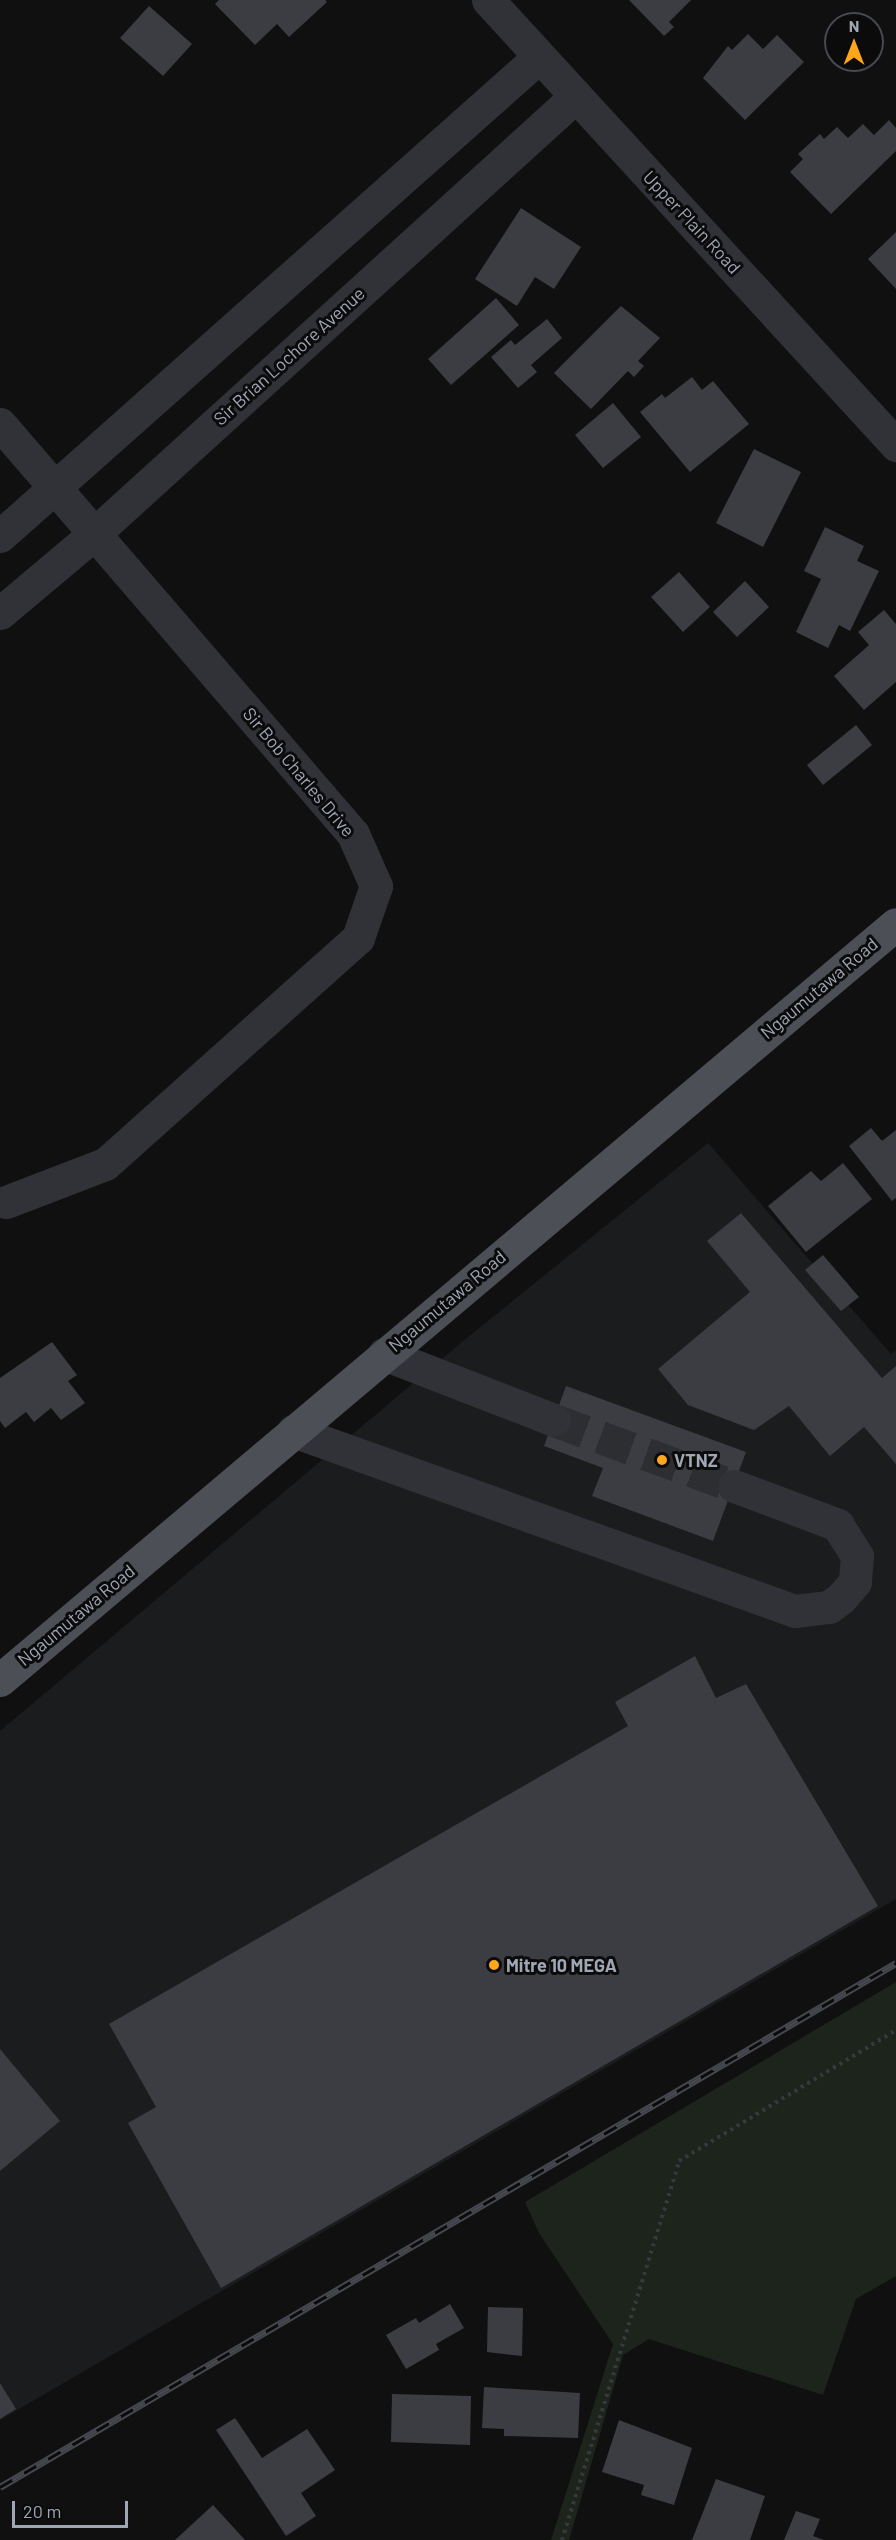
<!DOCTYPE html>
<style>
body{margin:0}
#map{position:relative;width:896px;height:2540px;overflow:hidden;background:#101011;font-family:Barlow,sans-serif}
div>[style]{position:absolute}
.built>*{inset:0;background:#1b1c1e}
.green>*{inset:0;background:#1c241c}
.building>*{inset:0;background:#3b3d42}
.minor-tunnel>*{height:33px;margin-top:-16.5px;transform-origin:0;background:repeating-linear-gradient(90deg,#2d2e32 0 33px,transparent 0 49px)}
.path>*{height:4px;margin-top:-2px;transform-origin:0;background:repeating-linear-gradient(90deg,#36393e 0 3px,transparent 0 7.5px)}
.minor>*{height:33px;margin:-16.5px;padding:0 16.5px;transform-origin:16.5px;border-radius:16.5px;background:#303237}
.major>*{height:33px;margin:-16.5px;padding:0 16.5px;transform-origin:16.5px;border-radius:16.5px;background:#4c4f56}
.rail>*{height:7px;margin-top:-3.5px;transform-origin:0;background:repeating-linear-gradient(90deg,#0b0b0c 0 14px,#45484e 0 28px);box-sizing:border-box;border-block:2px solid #45484e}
.dots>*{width:16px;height:16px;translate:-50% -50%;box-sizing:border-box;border:3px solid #0b0b0c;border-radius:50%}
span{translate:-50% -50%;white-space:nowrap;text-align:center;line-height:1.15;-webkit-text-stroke:6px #0b0b0c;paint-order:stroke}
.street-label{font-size:18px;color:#9fa6b4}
.poi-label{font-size:18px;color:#9fa6b4;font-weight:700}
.left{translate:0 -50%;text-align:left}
.north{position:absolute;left:824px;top:12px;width:60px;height:60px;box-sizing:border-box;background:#0b0b0c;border:2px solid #46494f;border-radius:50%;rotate:0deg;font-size:16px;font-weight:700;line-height:24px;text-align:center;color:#9fa6b4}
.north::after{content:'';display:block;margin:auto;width:21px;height:27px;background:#ffa71a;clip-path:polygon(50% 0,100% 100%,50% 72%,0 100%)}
.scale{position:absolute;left:12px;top:2501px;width:116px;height:27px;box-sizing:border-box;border:3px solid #9fa6b4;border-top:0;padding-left:8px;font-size:18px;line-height:21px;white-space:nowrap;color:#9fa6b4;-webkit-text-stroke:4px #0b0b0c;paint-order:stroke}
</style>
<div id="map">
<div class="built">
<div style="clip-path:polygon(708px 1143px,891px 1354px,896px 1350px,896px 1899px,0 2420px,0 1731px,462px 1342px)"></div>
</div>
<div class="green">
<div style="clip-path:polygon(896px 1982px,896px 2276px,856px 2299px,823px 2395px,649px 2339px,623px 2355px,569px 2540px,551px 2540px,613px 2344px,539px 2233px,525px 2202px)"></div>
</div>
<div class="building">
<div style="clip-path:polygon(219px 0,325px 0,327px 2px,289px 37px,277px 24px,255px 45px,215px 4px)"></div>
<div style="clip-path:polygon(629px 0,691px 0,669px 22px,674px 27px,664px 36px)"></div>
<div style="clip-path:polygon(149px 6px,192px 44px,163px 76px,120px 38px)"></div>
<div style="clip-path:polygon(748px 34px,763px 49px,777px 35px,804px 62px,745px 120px,703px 78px,728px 46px,732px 50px)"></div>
<div style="clip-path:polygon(889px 120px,896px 128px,896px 151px,831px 214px,790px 172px,803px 159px,798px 154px,820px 134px,824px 139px,837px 127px,848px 138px,863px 124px,874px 135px)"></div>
<div style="clip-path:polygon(521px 208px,581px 247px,554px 289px,535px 277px,517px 306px,475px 279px)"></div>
<div style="clip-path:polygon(896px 232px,896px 289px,868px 259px)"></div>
<div style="clip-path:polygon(496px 298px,519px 325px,451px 385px,428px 359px)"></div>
<div style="clip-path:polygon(621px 306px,660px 338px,638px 361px,644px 366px,634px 377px,628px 371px,591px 409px,554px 373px)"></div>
<div style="clip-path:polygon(547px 319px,562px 338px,531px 365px,537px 372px,518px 388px,491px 357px,511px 340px,515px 345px)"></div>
<div style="clip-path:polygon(692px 377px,702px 390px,713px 381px,749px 424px,690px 472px,640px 412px,662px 394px,665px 398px)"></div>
<div style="clip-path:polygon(613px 403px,641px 437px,603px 468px,575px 435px)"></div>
<div style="clip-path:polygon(754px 449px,801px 472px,763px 547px,716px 523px)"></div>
<div style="clip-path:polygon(825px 527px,864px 546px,857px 561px,879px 571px,850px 631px,839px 625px,828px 648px,796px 632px,821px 579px,804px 571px)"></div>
<div style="clip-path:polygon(679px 572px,710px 607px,683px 632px,651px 597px)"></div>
<div style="clip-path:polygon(745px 581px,769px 607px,737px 637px,713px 612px)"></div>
<div style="clip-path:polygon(884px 610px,896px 624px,896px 682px,864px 710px,834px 676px,869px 645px,858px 632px)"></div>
<div style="clip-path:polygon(856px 725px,872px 745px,823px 785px,807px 765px)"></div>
<div style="clip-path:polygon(871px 1128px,882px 1141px,896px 1130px,896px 1198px,892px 1201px,849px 1146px)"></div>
<div style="clip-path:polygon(843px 1163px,872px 1199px,806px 1252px,768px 1206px,811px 1171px,821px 1181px)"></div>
<div style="clip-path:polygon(741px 1213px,882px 1378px,896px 1366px,896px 1464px,864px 1427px,830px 1456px,789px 1406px,754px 1430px,688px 1405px,658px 1369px,750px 1292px,707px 1241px)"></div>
<div style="clip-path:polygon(823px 1255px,859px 1297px,841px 1311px,805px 1270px)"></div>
<div style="clip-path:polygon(52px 1342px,77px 1375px,68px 1381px,85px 1403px,61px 1420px,51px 1408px,34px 1422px,26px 1412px,5px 1428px,0 1421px,0 1378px)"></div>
<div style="clip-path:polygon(566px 1386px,746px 1452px,713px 1541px,592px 1496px,603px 1468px,544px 1446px)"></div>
<div style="clip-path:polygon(695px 1656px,716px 1698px,746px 1684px,878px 1906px,221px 2288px,128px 2123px,156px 2107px,109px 2024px,628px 1726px,615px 1702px)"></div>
<div style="clip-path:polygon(0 2049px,60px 2121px,0 2171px)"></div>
<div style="clip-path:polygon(450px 2304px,464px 2328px,436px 2344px,439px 2350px,406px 2369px,386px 2335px,416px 2318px,419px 2323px)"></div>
<div style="clip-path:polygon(488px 2307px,523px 2308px,522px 2356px,487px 2352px)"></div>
<div style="clip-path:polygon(0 2383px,16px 2409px,0 2419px)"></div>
<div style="clip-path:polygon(484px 2387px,580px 2393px,578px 2438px,504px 2436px,504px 2429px,482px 2428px)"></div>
<div style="clip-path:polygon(392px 2394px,471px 2396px,470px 2445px,391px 2442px)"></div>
<div style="clip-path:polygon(235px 2418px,262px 2458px,307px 2429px,335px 2470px,301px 2493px,316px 2516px,286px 2536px,216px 2430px)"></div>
<div style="clip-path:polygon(619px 2420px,692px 2448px,674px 2505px,641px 2495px,644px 2485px,602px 2472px)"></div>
<div style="clip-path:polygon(716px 2479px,765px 2496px,750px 2540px,692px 2540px)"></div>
<div style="clip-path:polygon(213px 2505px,245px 2540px,175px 2540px)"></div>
<div style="clip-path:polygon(796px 2511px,820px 2519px,813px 2536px,824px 2540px,784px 2540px)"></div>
</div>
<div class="minor-tunnel">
<div style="left:554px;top:1420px;width:192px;rotate:20.1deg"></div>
</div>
<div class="path">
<div style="left:562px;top:2540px;width:397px;rotate:-72.8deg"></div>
<div style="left:679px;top:2161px;width:253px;rotate:-31.1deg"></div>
</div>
<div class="minor">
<div style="left:488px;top:0;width:604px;rotate:47.48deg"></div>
<div style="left:0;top:424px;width:541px;rotate:49.27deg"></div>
<div style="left:353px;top:834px;width:57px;rotate:66.1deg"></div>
<div style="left:376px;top:886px;width:55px;rotate:109.1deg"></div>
<div style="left:358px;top:938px;width:339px;rotate:138.2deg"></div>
<div style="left:105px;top:1164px;width:106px;rotate:159deg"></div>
<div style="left:0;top:536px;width:721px;rotate:-41.63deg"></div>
<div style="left:0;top:613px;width:123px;rotate:-40deg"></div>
<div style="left:94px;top:534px;width:651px;rotate:-42.26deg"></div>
<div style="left:384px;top:1354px;width:182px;rotate:21.2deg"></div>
<div style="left:293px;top:1431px;width:533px;rotate:19.73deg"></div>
<div style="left:795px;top:1611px;width:34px;rotate:-7deg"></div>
<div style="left:829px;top:1607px;width:15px;rotate:-37deg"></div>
<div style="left:841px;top:1598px;width:21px;rotate:-49deg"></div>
<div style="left:855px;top:1582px;width:26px;rotate:-86deg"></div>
<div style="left:857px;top:1556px;width:36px;rotate:-122deg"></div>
<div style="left:838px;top:1525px;width:111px;rotate:-159.4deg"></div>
</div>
<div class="major">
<div style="left:0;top:1680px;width:1172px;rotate:-40.16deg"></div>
</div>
<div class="rail">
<div style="left:0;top:2487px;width:1038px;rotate:-30.32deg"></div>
</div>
<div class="dots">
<div style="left:662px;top:1460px;background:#ffa71a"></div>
<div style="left:494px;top:1965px;background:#ffa71a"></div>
</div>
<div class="street-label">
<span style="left:692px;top:222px;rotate:47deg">Upper Plain Road</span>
<span style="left:289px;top:356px;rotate:-42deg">Sir Brian Lochore Avenue</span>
<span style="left:299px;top:772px;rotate:50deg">Sir Bob Charles Drive</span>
<span style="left:819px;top:988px;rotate:-40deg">Ngaumutawa Road</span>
<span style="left:447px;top:1301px;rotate:-40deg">Ngaumutawa Road</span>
<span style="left:76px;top:1615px;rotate:-40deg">Ngaumutawa Road</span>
</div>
<div class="poi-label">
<span class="left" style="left:674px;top:1460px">VTNZ</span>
<span class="left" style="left:506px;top:1965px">Mitre 10 MEGA</span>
</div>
<div class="north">N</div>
<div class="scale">20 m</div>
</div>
